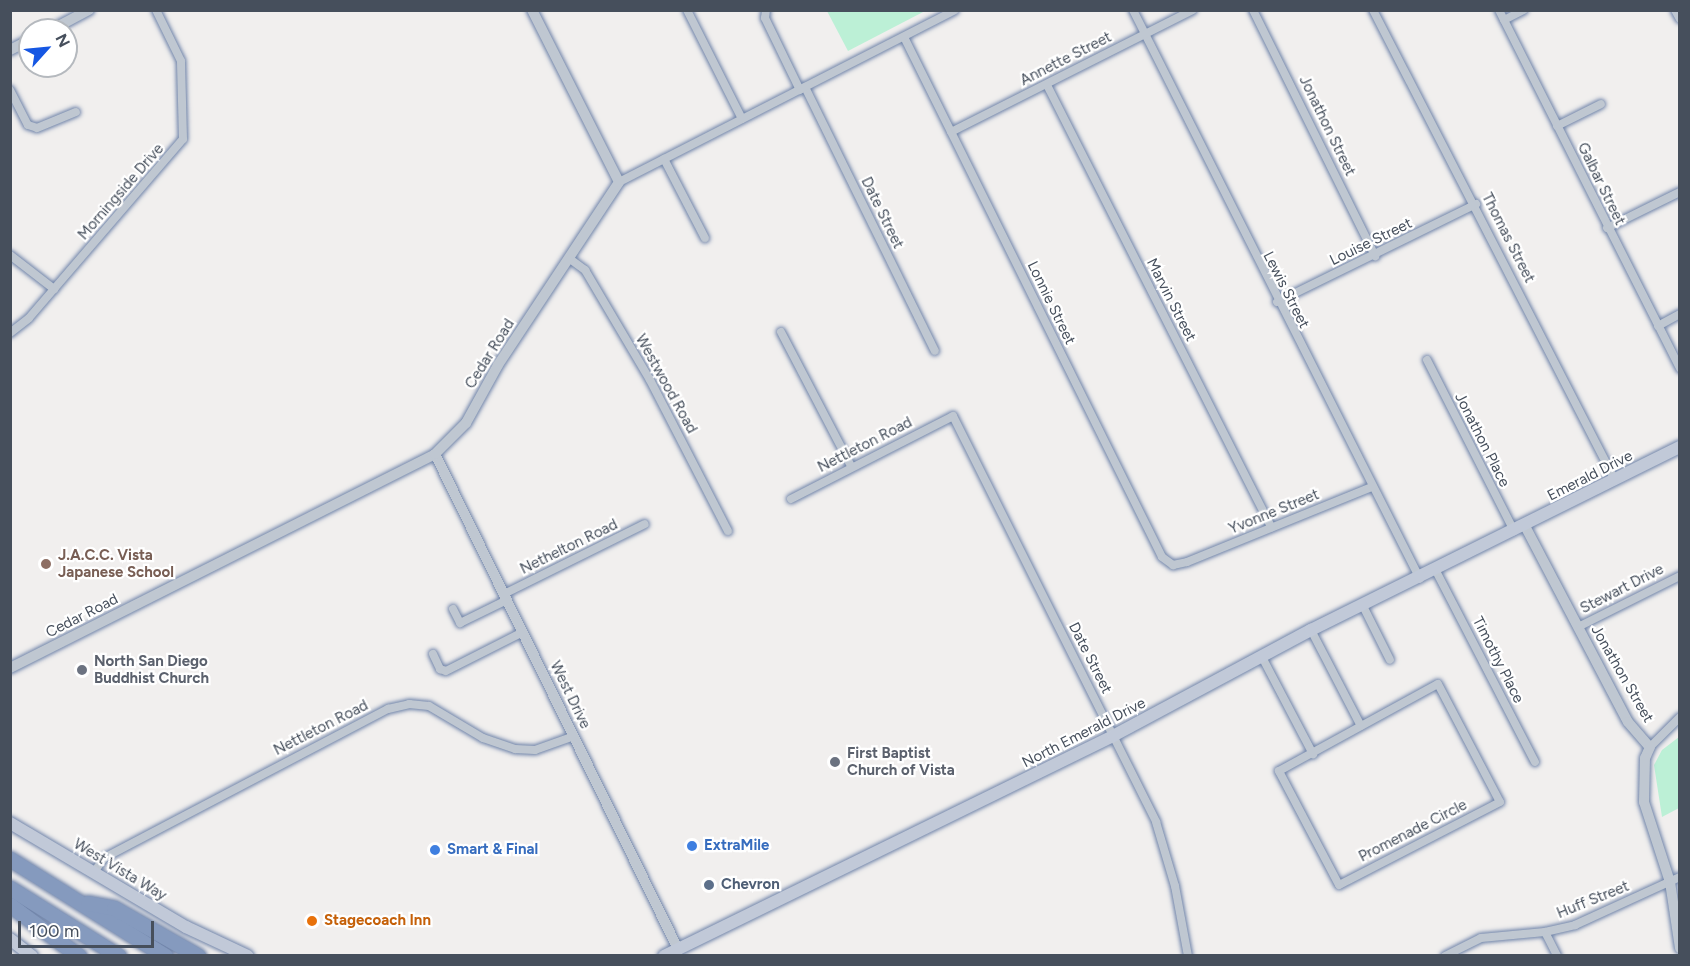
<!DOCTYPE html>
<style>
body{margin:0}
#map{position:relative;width:1690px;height:966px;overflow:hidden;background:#f1efee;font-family:Figtree,sans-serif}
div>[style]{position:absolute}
.green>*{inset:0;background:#bcf0d6}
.roads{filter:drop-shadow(0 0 2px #7185aa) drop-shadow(0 0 2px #7185aa)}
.minor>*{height:8px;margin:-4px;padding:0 4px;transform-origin:4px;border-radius:4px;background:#bfc7d1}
.tertiary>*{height:10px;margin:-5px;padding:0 5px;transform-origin:5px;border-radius:5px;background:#bfc7d1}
.secondary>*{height:12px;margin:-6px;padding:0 6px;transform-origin:6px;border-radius:6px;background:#c1c9d8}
.motorway>*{height:15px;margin:-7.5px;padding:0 7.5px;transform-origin:7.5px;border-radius:7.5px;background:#859abe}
.dots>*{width:16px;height:16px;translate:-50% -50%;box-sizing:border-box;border:3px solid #fff;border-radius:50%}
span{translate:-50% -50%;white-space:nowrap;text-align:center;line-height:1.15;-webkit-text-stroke:4.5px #fff;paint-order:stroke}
.street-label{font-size:15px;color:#464f5c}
.education-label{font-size:15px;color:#785e54;font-weight:700}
.left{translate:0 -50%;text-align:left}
.worship-label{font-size:15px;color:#5b616d;font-weight:700}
.shop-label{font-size:15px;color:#366cbe;font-weight:700}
.service-label{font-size:15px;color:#4e5e75;font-weight:700}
.food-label{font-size:15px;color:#c56008;font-weight:700}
.frame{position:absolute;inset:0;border:12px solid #464f5c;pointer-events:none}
.north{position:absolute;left:18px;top:18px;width:60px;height:60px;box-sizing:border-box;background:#fff;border:2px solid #b5b9be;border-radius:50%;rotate:63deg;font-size:16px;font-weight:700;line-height:24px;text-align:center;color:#464f5c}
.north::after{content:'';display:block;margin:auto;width:21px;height:27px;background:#1657e3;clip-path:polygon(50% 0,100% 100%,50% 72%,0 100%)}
.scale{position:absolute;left:18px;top:921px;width:136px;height:27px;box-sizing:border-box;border:3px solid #464f5c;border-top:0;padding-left:8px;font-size:18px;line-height:21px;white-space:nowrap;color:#464f5c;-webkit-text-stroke:4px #fff;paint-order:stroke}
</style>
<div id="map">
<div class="green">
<div style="clip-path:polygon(827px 11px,925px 11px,848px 51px)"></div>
<div style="clip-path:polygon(1679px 737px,1679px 808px,1662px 817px,1654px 765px,1662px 750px)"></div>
</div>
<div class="roads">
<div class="minor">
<div style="left:687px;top:10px;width:122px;rotate:63.2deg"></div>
<div style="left:766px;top:10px;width:8px;rotate:97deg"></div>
<div style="left:765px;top:18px;width:80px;rotate:64.1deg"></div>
<div style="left:1133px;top:10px;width:637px;rotate:63.23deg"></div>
<div style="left:1253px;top:10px;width:275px;rotate:63.6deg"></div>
<div style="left:1373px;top:10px;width:529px;rotate:62.76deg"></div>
<div style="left:1499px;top:10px;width:402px;rotate:63.2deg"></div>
<div style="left:1675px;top:10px;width:10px;rotate:61deg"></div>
<div style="left:1504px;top:20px;width:22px;rotate:-27deg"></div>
<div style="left:904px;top:37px;width:580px;rotate:63.61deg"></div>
<div style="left:1162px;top:557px;width:14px;rotate:36deg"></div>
<div style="left:1173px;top:565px;width:14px;rotate:-12deg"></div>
<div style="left:1187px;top:562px;width:200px;rotate:-22.1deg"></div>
<div style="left:1047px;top:85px;width:496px;rotate:63.1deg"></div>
<div style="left:805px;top:87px;width:294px;rotate:63.8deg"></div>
<div style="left:10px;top:90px;width:39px;rotate:63deg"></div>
<div style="left:28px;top:125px;width:9px;rotate:18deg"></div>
<div style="left:37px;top:128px;width:42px;rotate:-22.3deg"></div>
<div style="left:1557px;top:126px;width:49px;rotate:-26.6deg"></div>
<div style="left:951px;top:132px;width:271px;rotate:-26.8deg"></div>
<div style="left:664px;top:159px;width:89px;rotate:62.6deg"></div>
<div style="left:619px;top:182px;width:377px;rotate:-27.1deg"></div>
<div style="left:1607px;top:228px;width:81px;rotate:-26.3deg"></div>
<div style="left:10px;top:255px;width:56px;rotate:37.7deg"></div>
<div style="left:570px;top:259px;width:19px;rotate:36deg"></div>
<div style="left:585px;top:270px;width:128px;rotate:59.4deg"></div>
<div style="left:650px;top:380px;width:170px;rotate:62.7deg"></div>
<div style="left:1277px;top:302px;width:222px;rotate:-26.2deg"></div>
<div style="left:1658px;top:326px;width:25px;rotate:-29deg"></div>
<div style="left:781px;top:332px;width:151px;rotate:62.4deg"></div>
<div style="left:10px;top:333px;width:24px;rotate:-38deg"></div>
<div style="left:29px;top:318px;width:236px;rotate:-49.3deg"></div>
<div style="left:183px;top:139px;width:78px;rotate:-91.5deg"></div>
<div style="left:181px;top:61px;width:57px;rotate:-116.1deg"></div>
<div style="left:1427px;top:360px;width:192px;rotate:63deg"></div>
<div style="left:791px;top:499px;width:182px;rotate:-27.1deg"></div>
<div style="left:953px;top:416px;width:454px;rotate:63.4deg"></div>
<div style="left:1156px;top:822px;width:67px;rotate:73.5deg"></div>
<div style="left:1175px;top:886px;width:71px;rotate:79.5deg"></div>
<div style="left:1436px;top:571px;width:215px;rotate:62.6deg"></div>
<div style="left:504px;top:594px;width:157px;rotate:-26.4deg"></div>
<div style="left:1363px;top:606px;width:60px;rotate:63.4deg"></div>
<div style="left:453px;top:609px;width:16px;rotate:63deg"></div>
<div style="left:460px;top:623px;width:52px;rotate:-26.1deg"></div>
<div style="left:1578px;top:627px;width:114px;rotate:-26.6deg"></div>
<div style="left:1311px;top:630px;width:108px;rotate:62.5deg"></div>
<div style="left:433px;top:654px;width:17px;rotate:65deg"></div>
<div style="left:440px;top:669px;width:6px;rotate:18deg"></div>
<div style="left:446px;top:671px;width:86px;rotate:-26.9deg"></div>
<div style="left:1262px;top:657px;width:110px;rotate:62.3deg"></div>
<div style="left:1438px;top:684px;width:133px;rotate:62.3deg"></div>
<div style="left:1500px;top:802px;width:181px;rotate:152.7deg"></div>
<div style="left:1339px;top:885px;width:129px;rotate:-117.8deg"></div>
<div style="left:1279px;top:771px;width:181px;rotate:-28.7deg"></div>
<div style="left:1650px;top:747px;width:42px;rotate:-45deg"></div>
<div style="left:94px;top:872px;width:17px;rotate:-54deg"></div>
<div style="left:104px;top:858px;width:321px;rotate:-27.7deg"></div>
<div style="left:388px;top:709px;width:22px;rotate:-13deg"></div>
<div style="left:409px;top:704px;width:20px;rotate:6deg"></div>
<div style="left:429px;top:706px;width:63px;rotate:30.7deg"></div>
<div style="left:483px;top:738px;width:34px;rotate:19deg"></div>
<div style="left:515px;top:749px;width:20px;rotate:3deg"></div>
<div style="left:535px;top:750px;width:41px;rotate:-19.7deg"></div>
<div style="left:1545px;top:932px;width:27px;rotate:63deg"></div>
<div style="left:1445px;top:956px;width:40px;rotate:-26.6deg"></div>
<div style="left:1481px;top:938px;width:64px;rotate:-5.4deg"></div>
<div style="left:1545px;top:932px;width:31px;rotate:-13deg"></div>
<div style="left:1575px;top:925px;width:115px;rotate:-24.6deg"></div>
</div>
<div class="tertiary">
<div style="left:51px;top:30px;width:43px;rotate:-27.8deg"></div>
<div style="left:10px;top:50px;width:22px;rotate:-27deg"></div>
<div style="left:435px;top:454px;width:551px;rotate:63.85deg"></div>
<div style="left:1525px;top:526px;width:221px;rotate:62.3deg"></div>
<div style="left:1628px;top:722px;width:33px;rotate:49deg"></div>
<div style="left:1650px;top:747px;width:12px;rotate:114deg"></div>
<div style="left:1645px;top:758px;width:44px;rotate:91.3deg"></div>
<div style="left:1644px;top:802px;width:84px;rotate:72deg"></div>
<div style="left:1670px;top:882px;width:67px;rotate:81.4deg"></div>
<div style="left:10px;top:668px;width:476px;rotate:-26.7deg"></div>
<div style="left:435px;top:454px;width:44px;rotate:-45deg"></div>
<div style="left:466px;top:423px;width:66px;rotate:-61.1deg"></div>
<div style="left:498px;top:365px;width:219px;rotate:-56.5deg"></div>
<div style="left:619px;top:182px;width:193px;rotate:-116.8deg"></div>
</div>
<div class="secondary">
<div style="left:10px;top:823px;width:204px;rotate:30.6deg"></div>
<div style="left:186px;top:927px;width:68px;rotate:25.1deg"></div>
<div style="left:10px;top:939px;width:28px;rotate:38deg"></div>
<div style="left:664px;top:956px;width:500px;rotate:-26.1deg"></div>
<div style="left:1113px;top:736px;width:225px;rotate:-28.2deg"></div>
<div style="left:1311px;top:630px;width:412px;rotate:-26.4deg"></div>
</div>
<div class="motorway">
<div style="left:10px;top:859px;width:183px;rotate:32deg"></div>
<div style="left:10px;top:888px;width:128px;rotate:32deg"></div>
<div style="left:88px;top:903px;width:26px;rotate:11deg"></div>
<div style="left:114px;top:908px;width:97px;rotate:29.7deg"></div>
<div style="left:10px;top:905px;width:86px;rotate:36.5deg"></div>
</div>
</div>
<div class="dots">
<div style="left:46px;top:564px;background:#8d6e63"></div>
<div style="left:82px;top:670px;background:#6b7280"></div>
<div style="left:835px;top:762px;background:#6b7280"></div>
<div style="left:692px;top:846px;background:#3f7fe0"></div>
<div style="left:435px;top:850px;background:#3f7fe0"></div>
<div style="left:709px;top:885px;background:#5c6f8a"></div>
<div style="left:312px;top:921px;background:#e8710a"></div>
</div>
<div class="street-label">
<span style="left:1066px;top:59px;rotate:-27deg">Annette Street</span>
<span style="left:1327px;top:126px;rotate:64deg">Jonathon Street</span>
<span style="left:1601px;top:184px;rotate:64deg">Galbar Street</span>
<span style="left:121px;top:192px;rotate:-49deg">Morningside Drive</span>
<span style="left:882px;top:213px;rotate:64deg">Date Street</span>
<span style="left:1508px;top:238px;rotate:63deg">Thomas Street</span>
<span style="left:1371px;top:242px;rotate:-26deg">Louise Street</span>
<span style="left:1286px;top:290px;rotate:63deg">Lewis Street</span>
<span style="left:1171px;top:300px;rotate:63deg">Marvin Street</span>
<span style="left:1051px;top:303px;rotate:64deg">Lonnie Street</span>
<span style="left:490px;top:354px;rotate:-58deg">Cedar Road</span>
<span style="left:666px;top:384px;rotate:61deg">Westwood Road</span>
<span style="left:1482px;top:440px;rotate:63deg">Jonathon Place</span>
<span style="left:865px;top:445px;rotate:-27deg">Nettleton Road</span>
<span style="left:1590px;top:476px;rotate:-27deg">Emerald Drive</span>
<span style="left:1274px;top:512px;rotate:-22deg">Yvonne Street</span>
<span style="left:569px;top:547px;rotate:-26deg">Nethelton Road</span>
<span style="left:1622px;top:589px;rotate:-27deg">Stewart Drive</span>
<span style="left:82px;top:616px;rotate:-27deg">Cedar Road</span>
<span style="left:1090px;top:658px;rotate:63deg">Date Street</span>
<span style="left:1498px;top:660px;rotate:63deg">Timothy Place</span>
<span style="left:1622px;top:674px;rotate:60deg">Jonathon Street</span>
<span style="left:570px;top:695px;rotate:64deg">West Drive</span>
<span style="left:321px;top:728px;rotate:-27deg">Nettleton Road</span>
<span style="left:1084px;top:733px;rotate:-27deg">North Emerald Drive</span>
<span style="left:1413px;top:831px;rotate:-27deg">Promenade Circle</span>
<span style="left:120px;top:870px;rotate:31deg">West Vista Way</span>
<span style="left:1593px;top:900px;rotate:-22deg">Huff Street</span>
</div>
<div class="education-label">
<span class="left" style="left:58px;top:564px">J.A.C.C. Vista<br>Japanese School</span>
</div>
<div class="worship-label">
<span class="left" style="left:94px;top:670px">North San Diego<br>Buddhist Church</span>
<span class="left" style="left:847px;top:762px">First Baptist<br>Church of Vista</span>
</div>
<div class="shop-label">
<span class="left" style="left:704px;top:846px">ExtraMile</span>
<span class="left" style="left:447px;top:850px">Smart &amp; Final</span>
</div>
<div class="service-label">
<span class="left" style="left:721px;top:885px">Chevron</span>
</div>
<div class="food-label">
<span class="left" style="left:324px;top:921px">Stagecoach Inn</span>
</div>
<div class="frame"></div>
<div class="north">N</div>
<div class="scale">100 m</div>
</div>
